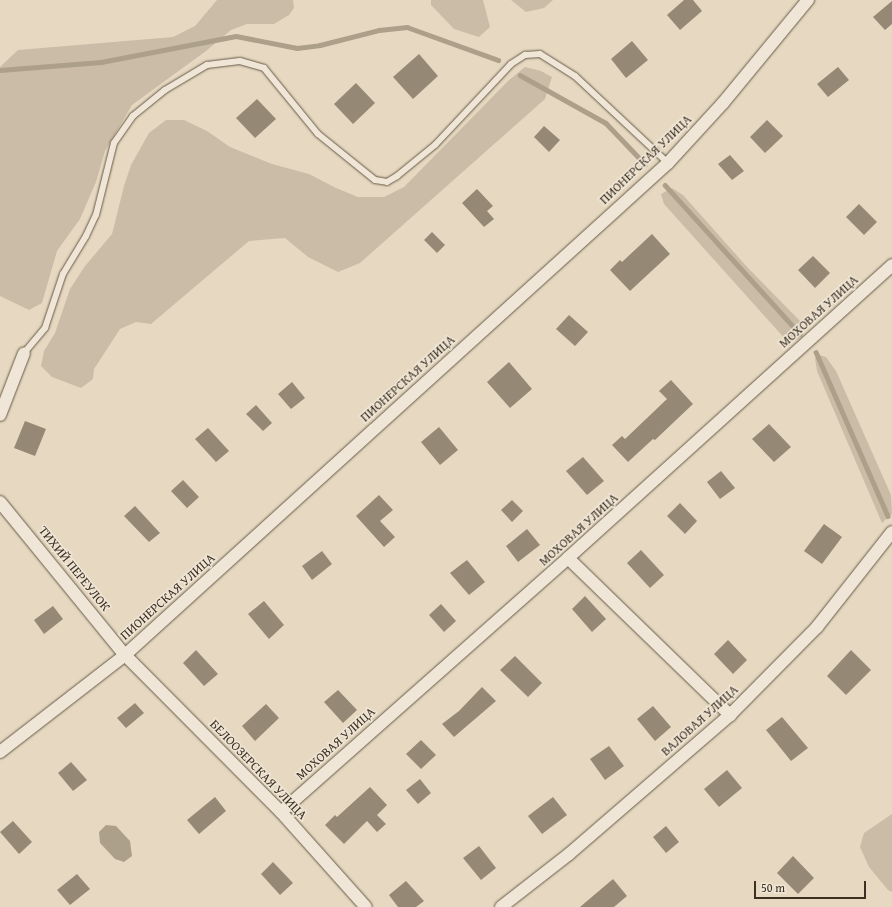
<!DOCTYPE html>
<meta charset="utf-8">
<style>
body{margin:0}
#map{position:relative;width:892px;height:907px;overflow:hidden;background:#e7d9c1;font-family:"Gentium Book Plus",serif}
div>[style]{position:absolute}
.green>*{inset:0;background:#cabca6}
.water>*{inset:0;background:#ada08a}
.stream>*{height:4.5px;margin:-2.25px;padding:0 2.25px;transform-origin:2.25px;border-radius:2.25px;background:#ada08a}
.building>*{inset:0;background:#958874}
.roads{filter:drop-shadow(0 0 1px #675a48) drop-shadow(0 0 1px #675a48)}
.service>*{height:6px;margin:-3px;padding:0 3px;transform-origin:3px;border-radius:3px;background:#efe6d7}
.minor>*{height:12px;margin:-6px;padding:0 6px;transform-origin:6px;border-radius:6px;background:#efe6d7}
span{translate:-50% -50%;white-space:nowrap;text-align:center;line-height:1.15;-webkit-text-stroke:3px #efe6d7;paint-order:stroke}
.street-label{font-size:13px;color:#3c3020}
.scale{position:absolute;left:754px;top:881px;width:112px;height:18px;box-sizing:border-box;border:2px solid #3c3020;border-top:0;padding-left:5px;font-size:12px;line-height:14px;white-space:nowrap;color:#3c3020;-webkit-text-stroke:3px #efe6d7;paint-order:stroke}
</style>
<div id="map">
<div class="green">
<div style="clip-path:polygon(217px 0,293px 0,294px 8px,289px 15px,274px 24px,247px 24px,231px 30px,206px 51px,132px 105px,105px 151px,96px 182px,80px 219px,57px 251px,42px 303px,29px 310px,0 296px,0 67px,18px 50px,173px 37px,195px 26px)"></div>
<div style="clip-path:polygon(431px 0,483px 0,490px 27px,479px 37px,454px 29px,431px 5px)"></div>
<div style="clip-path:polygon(511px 0,553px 0,544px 8px,526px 12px)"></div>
<div style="clip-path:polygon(525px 67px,541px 71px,552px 77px,545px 99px,360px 263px,338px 272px,308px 257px,285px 238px,249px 241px,151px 324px,136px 322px,120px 329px,94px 369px,93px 379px,81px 388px,52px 377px,41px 366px,44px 351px,55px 333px,70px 289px,85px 266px,112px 234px,124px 186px,131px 165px,149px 133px,166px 120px,184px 120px,207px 131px,230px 147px,272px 164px,309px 174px,336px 188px,358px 197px,384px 197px,404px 187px,508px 81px)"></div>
<div style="clip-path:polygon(672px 188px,683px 195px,748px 268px,802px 323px,803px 331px,799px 339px,787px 341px,664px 204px,661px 194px)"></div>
<div style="clip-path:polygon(820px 355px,826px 357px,836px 371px,891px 495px,892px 514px,882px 523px,817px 371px,815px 358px)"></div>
<div style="clip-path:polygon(892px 814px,892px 892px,888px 890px,869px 867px,860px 847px,864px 833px)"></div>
</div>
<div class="water">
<div style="clip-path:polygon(106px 825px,116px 826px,130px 841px,132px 856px,124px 862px,115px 859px,100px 843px,99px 832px)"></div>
</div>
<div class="stream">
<div style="left:0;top:70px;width:101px;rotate:-4.5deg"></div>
<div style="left:101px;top:62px;width:137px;rotate:-10.9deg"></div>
<div style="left:236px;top:36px;width:62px;rotate:11.1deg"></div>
<div style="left:297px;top:48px;width:23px;rotate:-7deg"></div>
<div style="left:320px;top:45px;width:61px;rotate:-14.3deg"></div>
<div style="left:379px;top:30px;width:28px;rotate:-6deg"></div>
<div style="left:407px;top:27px;width:97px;rotate:19.9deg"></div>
<div style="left:520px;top:75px;width:98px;rotate:29.2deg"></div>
<div style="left:606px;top:123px;width:57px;rotate:46.4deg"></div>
<div style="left:665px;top:185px;width:201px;rotate:47.8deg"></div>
<div style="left:816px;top:352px;width:179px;rotate:66.3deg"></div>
</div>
<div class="building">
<div style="clip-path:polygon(684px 0,693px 0,702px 11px,680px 30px,667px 15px)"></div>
<div style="clip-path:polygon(892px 1px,892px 24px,885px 30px,873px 17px)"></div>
<div style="clip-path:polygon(632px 41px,648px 60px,626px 78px,611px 59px)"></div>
<div style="clip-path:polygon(419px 54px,438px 76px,413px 99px,393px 77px)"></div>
<div style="clip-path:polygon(838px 67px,849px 80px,828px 97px,817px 84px)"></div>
<div style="clip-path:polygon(356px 83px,375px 103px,353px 124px,334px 104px)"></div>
<div style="clip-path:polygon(257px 99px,276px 119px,255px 138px,236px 118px)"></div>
<div style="clip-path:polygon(767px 120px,783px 136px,765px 153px,750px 137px)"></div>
<div style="clip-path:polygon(544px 126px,560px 140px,549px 152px,534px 137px)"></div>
<div style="clip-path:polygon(730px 155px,744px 171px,732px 180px,718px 164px)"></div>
<div style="clip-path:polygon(477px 189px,493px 206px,487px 211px,494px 219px,484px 227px,462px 203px)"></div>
<div style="clip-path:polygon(859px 204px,877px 222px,864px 235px,846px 217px)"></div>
<div style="clip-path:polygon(432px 232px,445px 245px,437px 253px,424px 240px)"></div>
<div style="clip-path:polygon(652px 234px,670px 254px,630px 291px,610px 270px,620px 260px,622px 262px)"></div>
<div style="clip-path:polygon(813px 256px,830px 273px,815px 288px,798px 270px)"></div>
<div style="clip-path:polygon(569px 315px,588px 332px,575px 346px,556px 329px)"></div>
<div style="clip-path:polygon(509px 362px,532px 389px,510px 408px,487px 382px)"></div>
<div style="clip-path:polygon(671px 380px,693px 404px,655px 440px,653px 439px,628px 462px,612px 445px,622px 436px,625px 439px,667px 399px,659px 391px)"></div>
<div style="clip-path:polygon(292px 382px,305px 398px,291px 409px,278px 394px)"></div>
<div style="clip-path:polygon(256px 405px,272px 423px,263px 431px,246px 414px)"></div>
<div style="clip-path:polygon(25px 421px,46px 429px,35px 456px,14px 448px)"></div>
<div style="clip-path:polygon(769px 424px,791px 447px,774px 462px,752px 439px)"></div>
<div style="clip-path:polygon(439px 427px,458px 450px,440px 465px,421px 442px)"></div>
<div style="clip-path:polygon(208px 428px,229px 451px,216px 462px,195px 439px)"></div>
<div style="clip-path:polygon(583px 457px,604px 481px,587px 495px,566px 471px)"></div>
<div style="clip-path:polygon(721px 471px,735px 488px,720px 499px,707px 482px)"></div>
<div style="clip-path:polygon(183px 480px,199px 497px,187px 508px,171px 491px)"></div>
<div style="clip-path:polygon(379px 495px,393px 510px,380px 521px,395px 537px,384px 547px,356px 516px)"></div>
<div style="clip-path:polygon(512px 500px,523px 511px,512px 522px,501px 510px)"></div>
<div style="clip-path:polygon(680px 503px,697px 521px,685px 534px,667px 516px)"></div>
<div style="clip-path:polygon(135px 506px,160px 533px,149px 542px,124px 516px)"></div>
<div style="clip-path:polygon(824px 524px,842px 537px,822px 564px,804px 551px)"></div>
<div style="clip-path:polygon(527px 529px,540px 545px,518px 562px,506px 546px)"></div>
<div style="clip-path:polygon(641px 550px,664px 575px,650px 588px,627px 563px)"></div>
<div style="clip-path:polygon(322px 551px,332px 564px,312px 580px,302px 566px)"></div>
<div style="clip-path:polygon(467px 560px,485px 582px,469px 595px,450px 573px)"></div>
<div style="clip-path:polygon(585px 596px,606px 619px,592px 632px,572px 609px)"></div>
<div style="clip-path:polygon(264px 601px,284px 625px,269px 639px,248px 614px)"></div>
<div style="clip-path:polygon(441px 604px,456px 621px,444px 632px,429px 615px)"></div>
<div style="clip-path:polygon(53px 606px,63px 619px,44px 634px,34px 620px)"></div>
<div style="clip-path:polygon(728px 640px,747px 660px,733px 674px,714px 654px)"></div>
<div style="clip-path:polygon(196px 650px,218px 674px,204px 686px,183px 663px)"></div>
<div style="clip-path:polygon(851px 650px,871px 670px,846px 695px,827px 676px)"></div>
<div style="clip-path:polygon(515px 656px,542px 683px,528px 697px,500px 670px)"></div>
<div style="clip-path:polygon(482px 687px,496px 701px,454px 737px,442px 724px,459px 711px)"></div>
<div style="clip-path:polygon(338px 690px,357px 710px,343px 723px,324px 702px)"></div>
<div style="clip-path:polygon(135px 703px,144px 713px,126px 728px,117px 718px)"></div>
<div style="clip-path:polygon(266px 704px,279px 718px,255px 741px,242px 726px)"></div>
<div style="clip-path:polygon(653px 706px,671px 727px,655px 741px,637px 719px)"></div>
<div style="clip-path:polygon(782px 717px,808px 748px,791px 761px,766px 730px)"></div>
<div style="clip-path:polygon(421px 740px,436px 755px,421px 769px,406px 754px)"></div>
<div style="clip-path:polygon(609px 746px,624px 766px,605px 780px,590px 759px)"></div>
<div style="clip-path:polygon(71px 762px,87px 780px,73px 791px,58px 773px)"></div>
<div style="clip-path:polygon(727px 770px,742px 788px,719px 807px,704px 789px)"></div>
<div style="clip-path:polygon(420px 779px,431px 793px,418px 804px,406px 790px)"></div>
<div style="clip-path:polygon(370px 787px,387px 805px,377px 815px,386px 824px,377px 832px,367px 821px,344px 844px,325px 825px,335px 815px,337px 817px)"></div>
<div style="clip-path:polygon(215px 797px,226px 811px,199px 834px,187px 820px)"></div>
<div style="clip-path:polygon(553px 797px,567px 815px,542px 834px,528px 816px)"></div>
<div style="clip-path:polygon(13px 821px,32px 842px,19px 854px,0 832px)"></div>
<div style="clip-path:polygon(666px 826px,679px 842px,666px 853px,653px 837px)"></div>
<div style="clip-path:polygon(479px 846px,496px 868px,481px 880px,463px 858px)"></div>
<div style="clip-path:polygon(793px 856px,814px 878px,798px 894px,777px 873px)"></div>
<div style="clip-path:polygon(273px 862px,293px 883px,280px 895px,261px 874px)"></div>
<div style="clip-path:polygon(77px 874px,90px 889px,70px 905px,57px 890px)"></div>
<div style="clip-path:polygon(613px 879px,627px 896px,614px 907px,580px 907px)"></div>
<div style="clip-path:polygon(406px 881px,424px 901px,416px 907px,398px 907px,389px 895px)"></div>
</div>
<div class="roads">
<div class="service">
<div style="left:24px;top:353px;width:33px;rotate:-50deg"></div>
<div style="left:45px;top:328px;width:57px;rotate:-71.6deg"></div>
<div style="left:63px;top:274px;width:44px;rotate:-58.8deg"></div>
<div style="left:86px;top:236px;width:23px;rotate:-65deg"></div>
<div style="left:96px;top:215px;width:74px;rotate:-76deg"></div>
<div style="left:114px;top:143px;width:33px;rotate:-55deg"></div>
<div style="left:133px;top:116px;width:41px;rotate:-39.1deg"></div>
<div style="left:165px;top:90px;width:49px;rotate:-30.8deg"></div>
<div style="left:207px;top:65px;width:33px;rotate:-7deg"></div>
<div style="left:240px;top:61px;width:25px;rotate:16deg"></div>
<div style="left:264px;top:68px;width:85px;rotate:50.7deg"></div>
<div style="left:318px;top:134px;width:73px;rotate:38.9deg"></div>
<div style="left:375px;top:180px;width:12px;rotate:9deg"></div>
<div style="left:387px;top:182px;width:12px;rotate:-31deg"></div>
<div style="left:397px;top:176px;width:49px;rotate:-39.2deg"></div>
<div style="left:435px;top:145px;width:111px;rotate:-46.8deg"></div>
<div style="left:511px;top:64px;width:17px;rotate:-33deg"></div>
<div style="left:525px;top:55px;width:15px;rotate:-4deg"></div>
<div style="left:540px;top:54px;width:41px;rotate:32.2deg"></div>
<div style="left:575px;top:76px;width:127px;rotate:43.1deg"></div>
</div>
<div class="minor">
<div style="left:0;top:415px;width:66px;rotate:-68.8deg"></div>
<div style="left:0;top:502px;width:198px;rotate:50.8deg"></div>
<div style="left:125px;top:655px;width:221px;rotate:45.2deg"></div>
<div style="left:281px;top:812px;width:127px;rotate:48.2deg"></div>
<div style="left:568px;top:558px;width:226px;rotate:44.1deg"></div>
<div style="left:0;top:752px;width:158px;rotate:-37.8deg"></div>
<div style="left:125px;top:655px;width:733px;rotate:-42.18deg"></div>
<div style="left:668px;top:163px;width:81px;rotate:-47.5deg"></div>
<div style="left:723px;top:103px;width:134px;rotate:-50.5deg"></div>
<div style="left:281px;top:812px;width:383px;rotate:-41.5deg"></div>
<div style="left:568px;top:558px;width:437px;rotate:-42.1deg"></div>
<div style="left:501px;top:907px;width:86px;rotate:-37.9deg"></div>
<div style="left:569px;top:854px;width:213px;rotate:-40.8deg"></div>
<div style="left:730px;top:715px;width:124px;rotate:-45.3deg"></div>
<div style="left:817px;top:627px;width:121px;rotate:-51.7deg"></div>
</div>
</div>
<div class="street-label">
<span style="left:646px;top:160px;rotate:-44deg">ПИОНЕРСКАЯ УЛИЦА</span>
<span style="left:819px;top:312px;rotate:-42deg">МОХОВАЯ УЛИЦА</span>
<span style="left:408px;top:379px;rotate:-42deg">ПИОНЕРСКАЯ УЛИЦА</span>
<span style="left:579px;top:530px;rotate:-42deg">МОХОВАЯ УЛИЦА</span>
<span style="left:74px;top:569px;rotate:51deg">ТИХИЙ ПЕРЕУЛОК</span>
<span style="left:168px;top:597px;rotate:-42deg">ПИОНЕРСКАЯ УЛИЦА</span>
<span style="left:700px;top:721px;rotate:-42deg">ВАЛОВАЯ УЛИЦА</span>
<span style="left:336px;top:744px;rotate:-42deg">МОХОВАЯ УЛИЦА</span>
<span style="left:258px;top:770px;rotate:46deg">БЕЛООЗЕРСКАЯ УЛИЦА</span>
</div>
<div class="scale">50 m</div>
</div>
